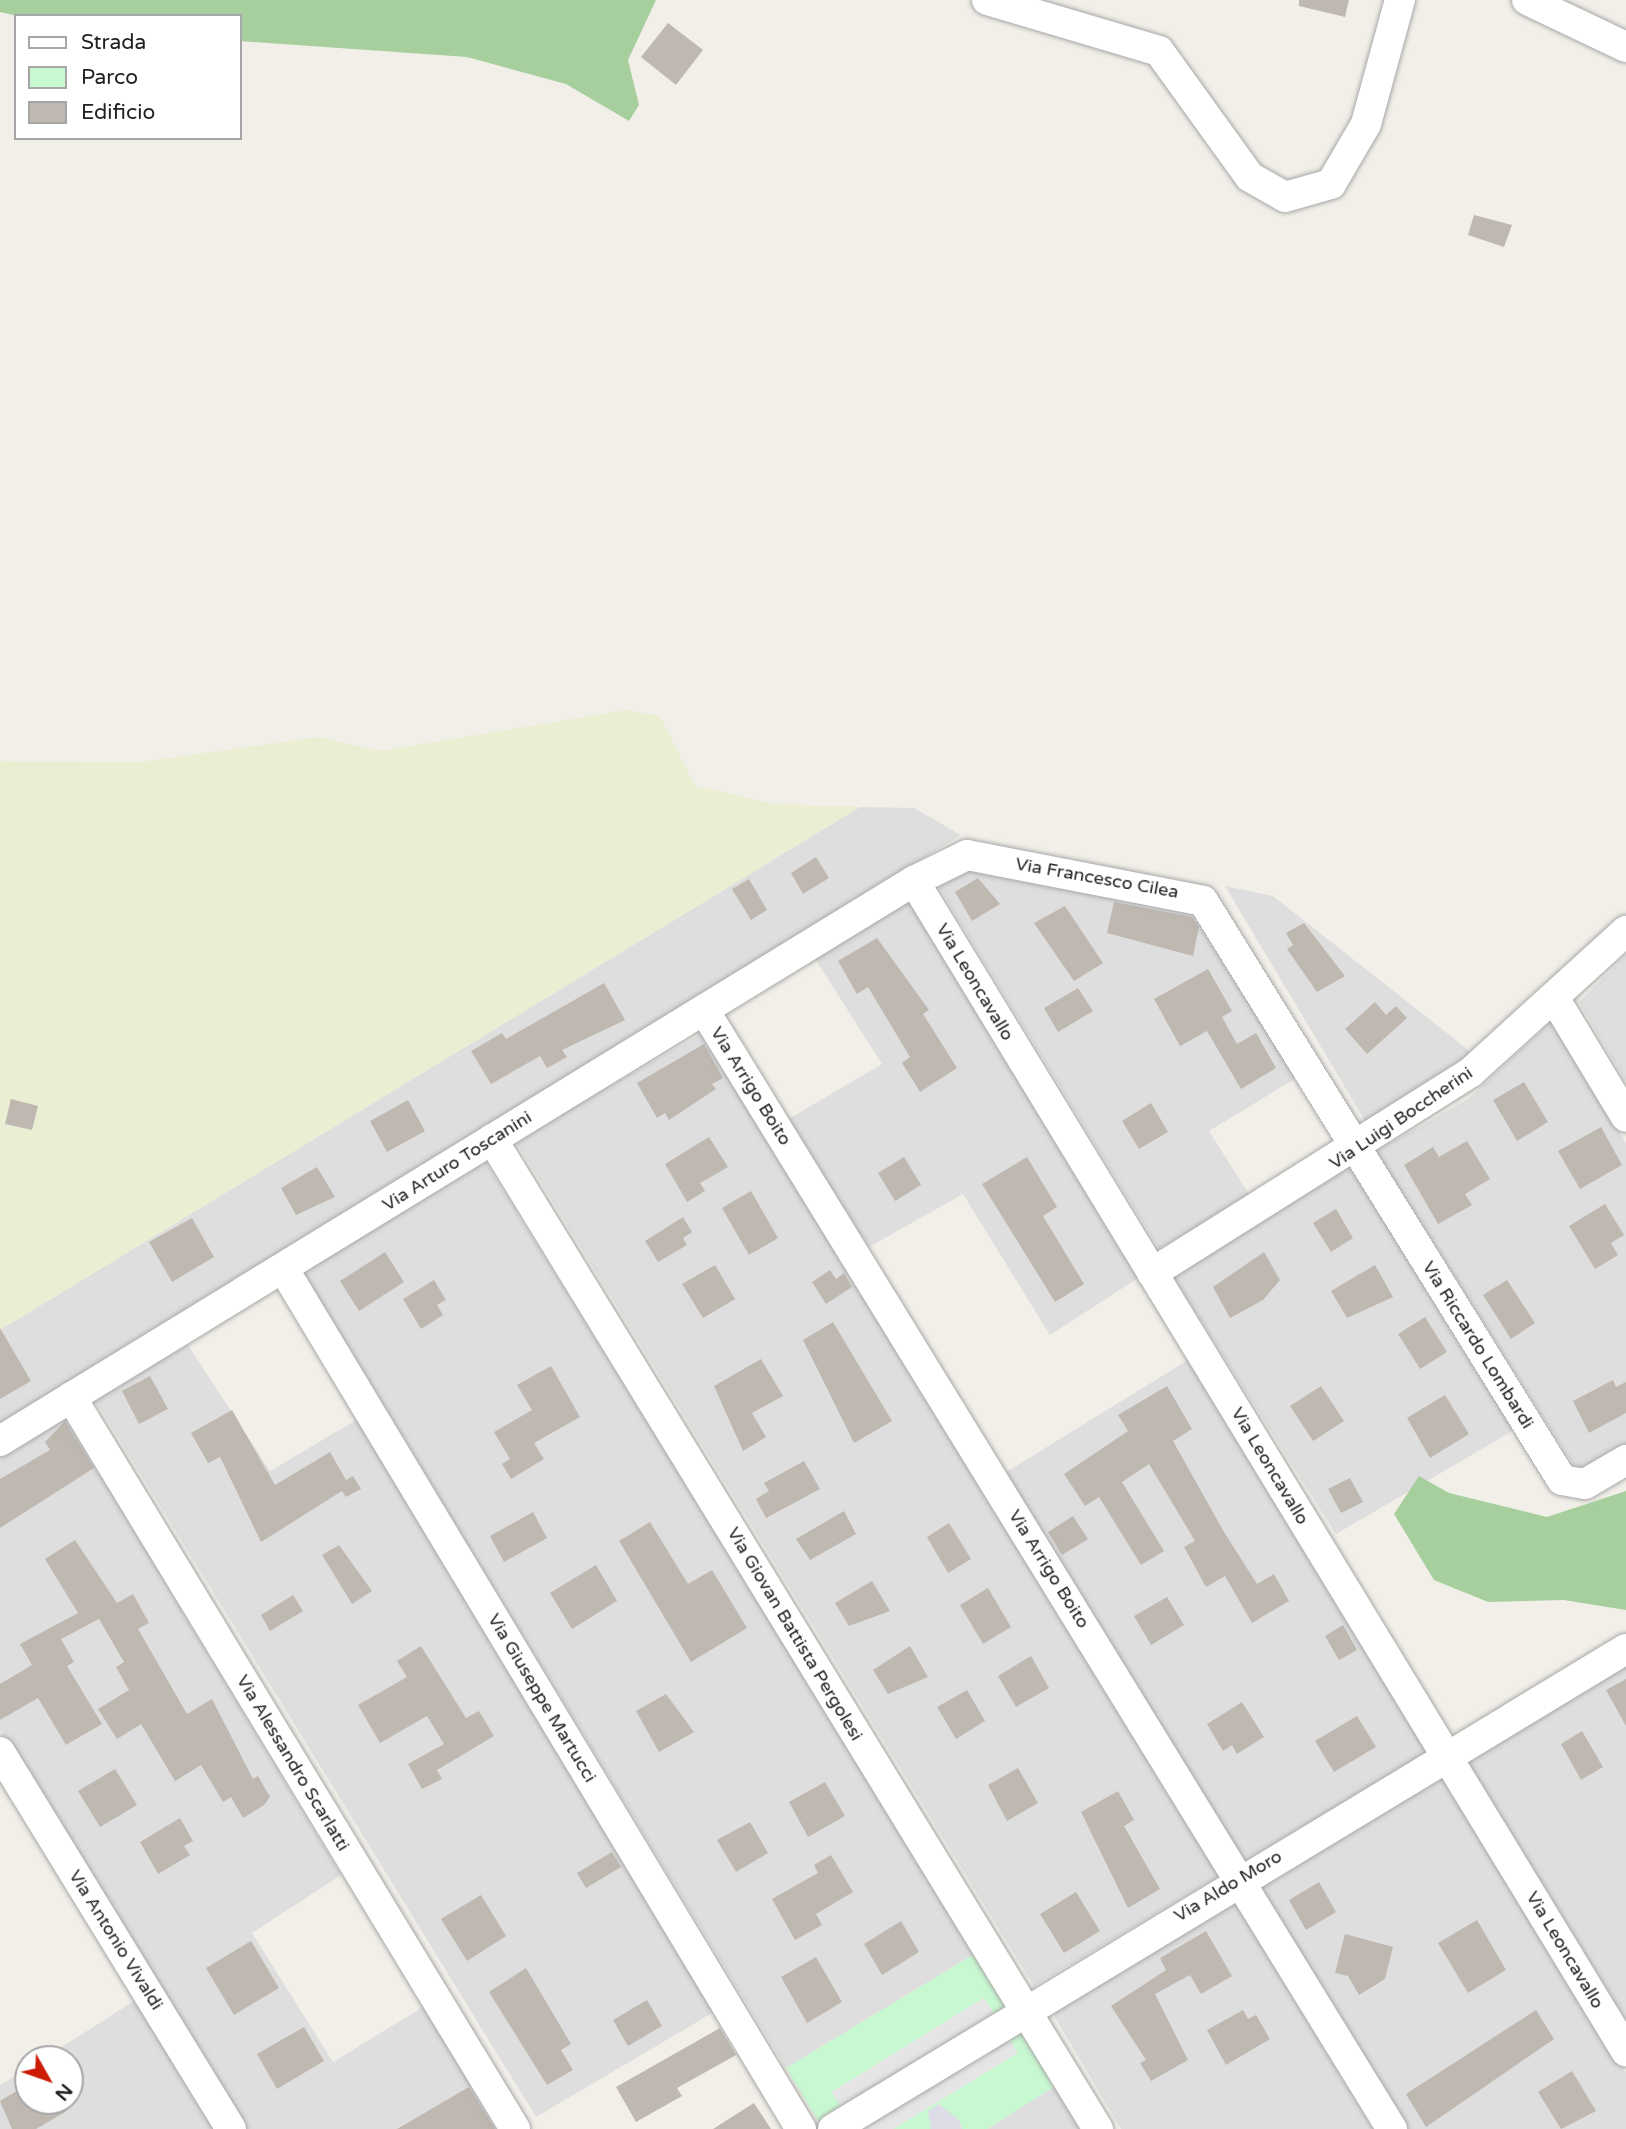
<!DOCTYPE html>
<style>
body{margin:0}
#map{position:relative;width:1626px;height:2129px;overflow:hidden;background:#f1efe8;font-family:"Varela Round",sans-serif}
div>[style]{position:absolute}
.residential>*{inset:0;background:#dfdede}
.farmland>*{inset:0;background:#eaefd4}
.forest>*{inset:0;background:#a7cf9e}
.park>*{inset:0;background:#c8f8d1}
.parking>*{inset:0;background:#e5e5e5}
.plaza>*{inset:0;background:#dddce7}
.building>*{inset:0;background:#beb8b1}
.roads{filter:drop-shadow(0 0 2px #a8a8a8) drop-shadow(0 0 2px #a8a8a8)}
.minor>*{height:30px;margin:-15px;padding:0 15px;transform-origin:15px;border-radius:15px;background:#fff}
span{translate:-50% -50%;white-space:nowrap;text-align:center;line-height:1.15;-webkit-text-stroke:6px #fff;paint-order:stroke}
.street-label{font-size:18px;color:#212121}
.legend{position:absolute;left:14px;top:14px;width:228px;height:126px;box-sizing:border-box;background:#fff;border:2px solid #a6a6a6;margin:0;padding:9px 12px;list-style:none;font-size:21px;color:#212121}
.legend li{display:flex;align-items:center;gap:14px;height:35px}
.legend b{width:35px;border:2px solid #a6a6a6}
.north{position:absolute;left:14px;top:2045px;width:70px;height:70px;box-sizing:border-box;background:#fff;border:2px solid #a6a6a6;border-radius:50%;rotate:130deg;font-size:19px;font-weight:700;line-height:28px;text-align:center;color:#212121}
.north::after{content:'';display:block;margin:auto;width:24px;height:32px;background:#cc1c06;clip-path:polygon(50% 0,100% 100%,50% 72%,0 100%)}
</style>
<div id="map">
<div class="residential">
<div style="clip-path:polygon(860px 807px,914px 808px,961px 835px,0 1423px,0 1330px)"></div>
<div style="clip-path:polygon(974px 866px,1205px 915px,1298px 1077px,1209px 1131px,1250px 1196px,1159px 1249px,940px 889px,940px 883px)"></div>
<div style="clip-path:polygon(1225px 886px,1273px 896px,1476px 1056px,1368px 1126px)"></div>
<div style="clip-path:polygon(911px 901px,1138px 1278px,1050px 1335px,963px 1194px,869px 1247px,787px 1120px,882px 1064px,814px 957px)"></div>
<div style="clip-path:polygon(1626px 955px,1626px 1082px,1579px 1002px)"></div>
<div style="clip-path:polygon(1553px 1020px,1626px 1143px,1626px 1445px,1579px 1474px,1376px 1151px,1468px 1099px)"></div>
<div style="clip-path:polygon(703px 1033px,1221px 1875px,1034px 1986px,515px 1140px)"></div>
<div style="clip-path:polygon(1352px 1161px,1516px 1429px,1336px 1534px,1172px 1275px)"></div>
<div style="clip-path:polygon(486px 1162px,976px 1953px,786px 2068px,302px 1272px)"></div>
<div style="clip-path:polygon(188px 1345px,270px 1471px,358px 1419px,719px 2009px,536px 2117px,95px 1400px)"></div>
<div style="clip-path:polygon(1188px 1360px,1432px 1752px,1242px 1862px,1003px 1474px)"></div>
<div style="clip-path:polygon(66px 1418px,341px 1875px,252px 1933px,333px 2062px,423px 2007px,498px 2129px,244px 2129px,0 1730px,0 1458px)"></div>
<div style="clip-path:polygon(1626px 1666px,1626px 2020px,1468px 1763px)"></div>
<div style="clip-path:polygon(1445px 1777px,1626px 2072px,1626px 2129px,1408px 2129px,1259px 1888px)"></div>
<div style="clip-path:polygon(1235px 1903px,1373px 2129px,1121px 2129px,1053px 2014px)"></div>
<div style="clip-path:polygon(134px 2001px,214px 2129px,0 2129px,0 2085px,28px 2068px,28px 2101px,70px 2101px,70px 2059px,43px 2059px)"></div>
<div style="clip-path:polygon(1057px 2085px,1083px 2129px,987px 2129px)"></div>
</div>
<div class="farmland">
<div style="clip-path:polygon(626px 710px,660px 716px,695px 786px,775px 804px,860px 807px,0 1330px,0 761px,141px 762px,319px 737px,380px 751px)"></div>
</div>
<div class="forest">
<div style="clip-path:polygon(0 0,656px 0,628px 60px,639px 105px,629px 121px,566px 84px,467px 57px,240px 41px,240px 16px,18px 16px,0 12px)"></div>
<div style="clip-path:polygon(1419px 1476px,1449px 1493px,1547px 1517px,1626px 1491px,1626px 1610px,1564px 1600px,1488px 1602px,1434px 1580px,1394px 1514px)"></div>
</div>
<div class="park">
<div style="clip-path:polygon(976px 1953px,1010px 2009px,996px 2017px,984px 1998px,832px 2092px,843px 2110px,820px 2124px,786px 2068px)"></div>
<div style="clip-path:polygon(1021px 2026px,1057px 2085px,987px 2129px,893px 2129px,1017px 2053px,1006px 2035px)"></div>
</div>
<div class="parking">
<div style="clip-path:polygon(984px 1998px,1018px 2053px,893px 2129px,855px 2129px,832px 2092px)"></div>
</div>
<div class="plaza">
<div style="clip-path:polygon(939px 2104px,959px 2120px,962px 2129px,931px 2129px,928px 2111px)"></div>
</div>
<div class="building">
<div style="clip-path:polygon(1299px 0,1349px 0,1345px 17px,1299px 6px)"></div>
<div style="clip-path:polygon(668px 23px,703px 50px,676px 85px,641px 57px)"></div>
<div style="clip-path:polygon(1474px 215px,1512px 225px,1504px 247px,1468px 235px)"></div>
<div style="clip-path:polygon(816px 857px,829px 878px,803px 894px,791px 873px)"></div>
<div style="clip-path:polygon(978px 878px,1000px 904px,972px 921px,955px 892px)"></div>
<div style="clip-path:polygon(749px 879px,767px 910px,751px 920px,732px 889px)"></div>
<div style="clip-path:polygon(1114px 902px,1192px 917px,1199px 927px,1193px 956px,1107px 933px)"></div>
<div style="clip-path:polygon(1065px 906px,1103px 963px,1074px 981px,1034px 923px)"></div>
<div style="clip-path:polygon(1304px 923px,1345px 976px,1317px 992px,1287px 949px,1293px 945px,1286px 933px)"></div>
<div style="clip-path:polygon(877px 938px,929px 1010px,923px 1014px,957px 1068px,920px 1092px,902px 1063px,910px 1057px,868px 987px,857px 994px,838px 961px)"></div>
<div style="clip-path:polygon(1208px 969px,1232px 1011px,1222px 1017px,1237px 1044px,1256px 1033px,1276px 1068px,1241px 1089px,1207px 1031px,1180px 1046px,1154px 999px)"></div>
<div style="clip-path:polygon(604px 983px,625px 1020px,562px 1050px,567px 1057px,547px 1068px,540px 1056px,491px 1084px,471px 1051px,502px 1033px,506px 1039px)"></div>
<div style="clip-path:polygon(1078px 988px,1093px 1011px,1058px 1032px,1044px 1008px)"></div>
<div style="clip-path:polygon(1375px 1002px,1386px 1015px,1396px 1006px,1407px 1018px,1367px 1054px,1345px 1029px)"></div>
<div style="clip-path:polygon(704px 1044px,723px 1078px,712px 1084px,716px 1089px,669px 1120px,665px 1113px,657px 1118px,637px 1083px)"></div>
<div style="clip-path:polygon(1524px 1082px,1548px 1122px,1517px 1141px,1493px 1100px)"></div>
<div style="clip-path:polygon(11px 1099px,38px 1106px,32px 1130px,5px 1124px)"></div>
<div style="clip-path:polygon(408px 1100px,425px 1131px,387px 1152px,370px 1121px)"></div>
<div style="clip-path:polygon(1151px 1103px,1168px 1132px,1139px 1149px,1122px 1121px)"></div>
<div style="clip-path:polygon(1601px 1127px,1622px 1165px,1580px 1189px,1558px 1151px)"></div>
<div style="clip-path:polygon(709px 1137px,728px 1167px,700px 1183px,705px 1191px,687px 1202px,665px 1164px)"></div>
<div style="clip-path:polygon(1467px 1141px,1490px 1179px,1465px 1194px,1472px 1205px,1438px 1224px,1404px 1165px,1433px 1147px,1439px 1157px)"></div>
<div style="clip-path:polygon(904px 1157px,921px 1185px,895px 1201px,878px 1173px)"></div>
<div style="clip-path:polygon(1027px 1157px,1057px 1207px,1043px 1216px,1084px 1284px,1055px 1302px,982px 1184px)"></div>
<div style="clip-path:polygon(317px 1167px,335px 1197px,296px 1215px,281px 1188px)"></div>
<div style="clip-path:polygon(751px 1191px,778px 1238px,749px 1255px,722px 1208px)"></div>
<div style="clip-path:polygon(1605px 1204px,1624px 1235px,1611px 1243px,1618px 1255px,1595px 1269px,1569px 1226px)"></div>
<div style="clip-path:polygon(1336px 1209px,1353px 1238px,1331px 1252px,1313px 1223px)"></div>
<div style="clip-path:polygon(683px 1217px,692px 1232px,683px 1238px,687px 1245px,658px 1262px,645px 1241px)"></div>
<div style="clip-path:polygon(192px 1218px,214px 1257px,172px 1282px,149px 1242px)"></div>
<div style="clip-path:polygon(385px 1252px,404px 1282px,359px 1311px,340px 1281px)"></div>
<div style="clip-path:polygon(1264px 1252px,1280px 1280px,1263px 1300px,1230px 1318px,1213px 1287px)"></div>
<div style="clip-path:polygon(715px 1265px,735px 1299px,703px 1318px,682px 1284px)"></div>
<div style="clip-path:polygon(1375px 1265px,1393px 1297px,1347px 1318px,1331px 1291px)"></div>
<div style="clip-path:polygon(830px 1270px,836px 1279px,844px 1273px,852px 1287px,826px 1304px,812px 1282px)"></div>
<div style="clip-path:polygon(434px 1280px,446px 1300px,437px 1305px,443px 1315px,421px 1329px,403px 1299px)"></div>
<div style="clip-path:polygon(1507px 1280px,1535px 1323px,1511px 1339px,1483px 1295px)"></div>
<div style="clip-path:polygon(1425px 1317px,1447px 1352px,1420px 1369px,1398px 1334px)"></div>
<div style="clip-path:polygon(833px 1322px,892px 1421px,854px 1443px,803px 1340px)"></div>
<div style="clip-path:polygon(0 1328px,31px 1381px,0 1399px)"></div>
<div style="clip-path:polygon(761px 1359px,783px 1396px,752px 1413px,766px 1437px,743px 1451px,714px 1386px)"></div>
<div style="clip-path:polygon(551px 1366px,580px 1417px,534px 1443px,544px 1459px,511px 1479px,502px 1464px,510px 1459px,494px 1432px,532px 1410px,517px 1385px)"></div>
<div style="clip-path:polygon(150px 1376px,168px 1409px,139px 1424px,122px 1391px)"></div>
<div style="clip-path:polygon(1613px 1380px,1616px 1387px,1626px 1382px,1626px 1413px,1589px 1433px,1573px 1401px)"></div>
<div style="clip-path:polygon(1167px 1386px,1192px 1429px,1173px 1441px,1224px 1532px,1257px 1584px,1274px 1574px,1289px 1601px,1252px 1623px,1225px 1576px,1206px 1587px,1184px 1547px,1195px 1541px,1149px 1464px,1122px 1482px,1164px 1551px,1141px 1565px,1099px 1497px,1085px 1506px,1064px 1474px,1128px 1431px,1118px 1415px)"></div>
<div style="clip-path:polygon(1321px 1386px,1344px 1421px,1313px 1441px,1290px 1406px)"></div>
<div style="clip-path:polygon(1445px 1395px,1469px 1434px,1430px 1458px,1407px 1418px)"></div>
<div style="clip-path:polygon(232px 1410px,275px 1485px,330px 1452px,346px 1480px,353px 1476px,361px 1489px,346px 1497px,342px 1491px,261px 1542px,220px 1457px,208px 1463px,191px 1433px)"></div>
<div style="clip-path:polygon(65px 1421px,94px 1468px,0 1528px,0 1479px,50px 1450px,45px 1442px)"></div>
<div style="clip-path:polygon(804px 1461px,820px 1489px,766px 1518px,756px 1499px,769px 1491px,764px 1483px)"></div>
<div style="clip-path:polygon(1350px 1478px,1363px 1502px,1341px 1513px,1328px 1489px)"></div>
<div style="clip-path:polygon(844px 1511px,856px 1534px,810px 1560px,796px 1539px)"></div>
<div style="clip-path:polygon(533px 1512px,547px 1538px,504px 1562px,490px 1536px)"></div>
<div style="clip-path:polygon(1073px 1516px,1088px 1539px,1062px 1555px,1048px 1532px)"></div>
<div style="clip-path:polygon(650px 1522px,688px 1584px,712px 1570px,747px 1628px,691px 1662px,619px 1541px)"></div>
<div style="clip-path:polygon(949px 1523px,971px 1559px,948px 1573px,927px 1537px)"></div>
<div style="clip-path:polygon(75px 1540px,117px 1603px,133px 1594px,149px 1623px,138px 1629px,187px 1714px,212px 1699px,253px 1779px,258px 1776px,270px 1797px,264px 1805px,243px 1818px,231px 1797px,223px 1802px,201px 1765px,175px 1781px,141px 1724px,117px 1739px,98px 1709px,129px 1690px,116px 1667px,124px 1662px,99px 1619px,61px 1639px,74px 1662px,67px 1666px,102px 1724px,66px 1745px,38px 1698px,0 1720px,0 1684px,32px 1665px,20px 1644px,78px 1613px,45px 1559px)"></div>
<div style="clip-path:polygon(339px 1545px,372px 1591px,352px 1604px,322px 1555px)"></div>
<div style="clip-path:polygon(596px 1565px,617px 1601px,572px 1629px,550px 1593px)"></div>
<div style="clip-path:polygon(872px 1581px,890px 1611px,849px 1626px,835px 1603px)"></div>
<div style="clip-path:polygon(988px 1588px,1011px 1627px,983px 1644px,960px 1605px)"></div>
<div style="clip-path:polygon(293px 1595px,303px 1611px,270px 1631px,261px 1615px)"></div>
<div style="clip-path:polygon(1167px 1597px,1184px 1625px,1151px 1645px,1134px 1616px)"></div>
<div style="clip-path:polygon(1343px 1625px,1357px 1650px,1339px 1660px,1325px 1636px)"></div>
<div style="clip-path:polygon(421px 1646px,466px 1718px,479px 1711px,494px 1736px,437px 1770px,442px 1779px,422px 1789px,408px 1764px,444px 1744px,427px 1716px,380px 1743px,358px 1705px,407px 1677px,397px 1661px)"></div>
<div style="clip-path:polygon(910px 1646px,928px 1677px,888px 1694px,873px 1670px)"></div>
<div style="clip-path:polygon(1031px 1656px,1049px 1688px,1016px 1707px,998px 1676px)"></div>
<div style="clip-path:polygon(1626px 1679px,1626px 1726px,1606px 1690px)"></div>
<div style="clip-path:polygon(967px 1690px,985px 1721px,956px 1739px,937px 1707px)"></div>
<div style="clip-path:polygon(666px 1694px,694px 1732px,659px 1752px,636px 1711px)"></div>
<div style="clip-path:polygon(1242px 1702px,1264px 1737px,1237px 1754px,1232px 1745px,1223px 1751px,1207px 1724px)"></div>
<div style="clip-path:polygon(1357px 1716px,1376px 1747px,1334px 1772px,1315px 1741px)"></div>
<div style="clip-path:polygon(1582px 1731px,1603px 1767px,1581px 1780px,1561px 1744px)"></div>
<div style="clip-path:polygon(1018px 1768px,1038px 1803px,1007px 1821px,988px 1785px)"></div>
<div style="clip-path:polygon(115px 1769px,137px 1805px,100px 1827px,78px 1791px)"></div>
<div style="clip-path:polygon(825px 1782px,845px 1816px,808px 1837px,789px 1802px)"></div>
<div style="clip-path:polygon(1118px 1791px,1134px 1820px,1124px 1826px,1160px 1889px,1128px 1908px,1081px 1812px)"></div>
<div style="clip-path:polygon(180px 1818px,193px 1841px,184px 1846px,190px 1855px,158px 1874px,140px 1842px)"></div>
<div style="clip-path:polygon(750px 1822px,768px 1853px,736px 1872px,717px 1840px)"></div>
<div style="clip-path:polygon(612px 1852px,621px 1867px,586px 1888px,577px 1873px)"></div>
<div style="clip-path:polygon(831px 1855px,853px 1892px,816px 1914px,822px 1925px,795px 1940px,772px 1899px,818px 1873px,814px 1865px)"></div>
<div style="clip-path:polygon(1319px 1882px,1336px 1912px,1306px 1930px,1289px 1900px)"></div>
<div style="clip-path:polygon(1076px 1892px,1100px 1931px,1064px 1953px,1040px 1914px)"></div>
<div style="clip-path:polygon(481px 1895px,506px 1936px,467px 1961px,441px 1919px)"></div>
<div style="clip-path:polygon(1477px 1920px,1506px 1970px,1468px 1993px,1438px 1943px)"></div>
<div style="clip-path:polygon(901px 1921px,919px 1952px,882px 1975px,864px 1944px)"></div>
<div style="clip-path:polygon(1206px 1931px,1232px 1976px,1201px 1994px,1190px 1975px,1155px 1994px,1188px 2060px,1151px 2081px,1140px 2063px,1146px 2060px,1111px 2006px,1166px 1970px,1160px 1958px)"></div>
<div style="clip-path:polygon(1345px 1934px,1393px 1947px,1385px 1979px,1359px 1995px,1348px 1976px,1335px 1973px)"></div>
<div style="clip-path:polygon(251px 1941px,279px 1988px,234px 2015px,206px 1968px)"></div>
<div style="clip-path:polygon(816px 1957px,842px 2002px,807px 2023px,781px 1977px)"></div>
<div style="clip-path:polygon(526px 1968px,571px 2044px,561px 2050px,573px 2070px,547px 2085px,489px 1992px)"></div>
<div style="clip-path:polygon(647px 2000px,662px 2026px,628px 2046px,613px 2020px)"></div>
<div style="clip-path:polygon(1243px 2010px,1248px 2019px,1256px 2015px,1270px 2039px,1226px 2065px,1207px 2030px)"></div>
<div style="clip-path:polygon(1536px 2010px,1554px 2039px,1426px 2127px,1406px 2094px)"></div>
<div style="clip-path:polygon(304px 2027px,324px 2061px,277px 2089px,257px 2054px)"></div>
<div style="clip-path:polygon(720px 2028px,736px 2055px,677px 2088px,682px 2096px,636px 2122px,616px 2087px)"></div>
<div style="clip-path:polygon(1572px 2071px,1596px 2111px,1561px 2129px,1538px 2092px)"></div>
<div style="clip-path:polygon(28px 2084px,28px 2101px,59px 2101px,65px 2112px,36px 2129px,12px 2129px,0 2101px)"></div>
<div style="clip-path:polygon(469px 2087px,495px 2129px,397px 2129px)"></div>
<div style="clip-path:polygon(754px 2103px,771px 2129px,713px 2129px)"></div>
</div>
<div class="roads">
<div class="minor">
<div style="left:987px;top:0;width:179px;rotate:16.5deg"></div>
<div style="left:1159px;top:51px;width:155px;rotate:54.2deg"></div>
<div style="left:1250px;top:177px;width:40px;rotate:29.7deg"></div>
<div style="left:1285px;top:197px;width:48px;rotate:-15.8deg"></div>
<div style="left:1331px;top:184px;width:69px;rotate:-59.7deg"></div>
<div style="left:1366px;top:124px;width:129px;rotate:-74.7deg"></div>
<div style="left:1527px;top:0;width:110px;rotate:25.4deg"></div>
<div style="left:914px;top:881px;width:1370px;rotate:58.68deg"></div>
<div style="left:1556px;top:1001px;width:135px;rotate:58.9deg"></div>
<div style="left:704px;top:1010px;width:1314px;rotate:58.42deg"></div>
<div style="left:492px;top:1139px;width:1161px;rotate:58.53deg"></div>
<div style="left:283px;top:1268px;width:1005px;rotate:58.97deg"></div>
<div style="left:1152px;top:1273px;width:377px;rotate:-32.2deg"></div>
<div style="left:1471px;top:1072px;width:210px;rotate:-42.3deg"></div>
<div style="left:71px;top:1397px;width:856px;rotate:58.76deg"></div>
<div style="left:0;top:1441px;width:1072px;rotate:-31.5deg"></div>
<div style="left:914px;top:881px;width:59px;rotate:-26.1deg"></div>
<div style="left:967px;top:855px;width:240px;rotate:11deg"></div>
<div style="left:1203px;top:901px;width:681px;rotate:58.2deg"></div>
<div style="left:1562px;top:1480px;width:23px;rotate:10deg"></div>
<div style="left:1585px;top:1484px;width:48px;rotate:-30.3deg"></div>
<div style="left:0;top:1752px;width:442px;rotate:58.5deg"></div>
<div style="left:833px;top:2129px;width:927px;rotate:-31.19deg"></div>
</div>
</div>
<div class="street-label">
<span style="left:1097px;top:878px;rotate:10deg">Via Francesco Cilea</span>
<span style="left:975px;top:982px;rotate:59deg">Via Leoncavallo</span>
<span style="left:751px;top:1086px;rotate:58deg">Via Arrigo Boito</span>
<span style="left:1401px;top:1118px;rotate:-34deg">Via Luigi Boccherini</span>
<span style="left:457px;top:1161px;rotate:-32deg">Via Arturo Toscanini</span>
<span style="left:1478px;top:1345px;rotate:58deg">Via Riccardo Lombardi</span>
<span style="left:1270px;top:1466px;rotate:59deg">Via Leoncavallo</span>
<span style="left:1049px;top:1569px;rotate:58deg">Via Arrigo Boito</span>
<span style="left:795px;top:1634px;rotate:59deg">Via Giovan Battista Pergolesi</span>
<span style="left:542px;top:1698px;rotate:59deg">Via Giuseppe Martucci</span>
<span style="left:293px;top:1763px;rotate:59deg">Via Alessandro Scarlatti</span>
<span style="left:1228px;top:1886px;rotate:-31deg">Via Aldo Moro</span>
<span style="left:116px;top:1940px;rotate:58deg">Via Antonio Vivaldi</span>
<span style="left:1565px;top:1950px;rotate:59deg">Via Leoncavallo</span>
</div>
<ul class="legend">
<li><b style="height:9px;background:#fff"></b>Strada</li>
<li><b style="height:19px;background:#c8f8d1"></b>Parco</li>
<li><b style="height:19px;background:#beb8b1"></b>Edificio</li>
</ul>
<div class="north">N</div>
</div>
